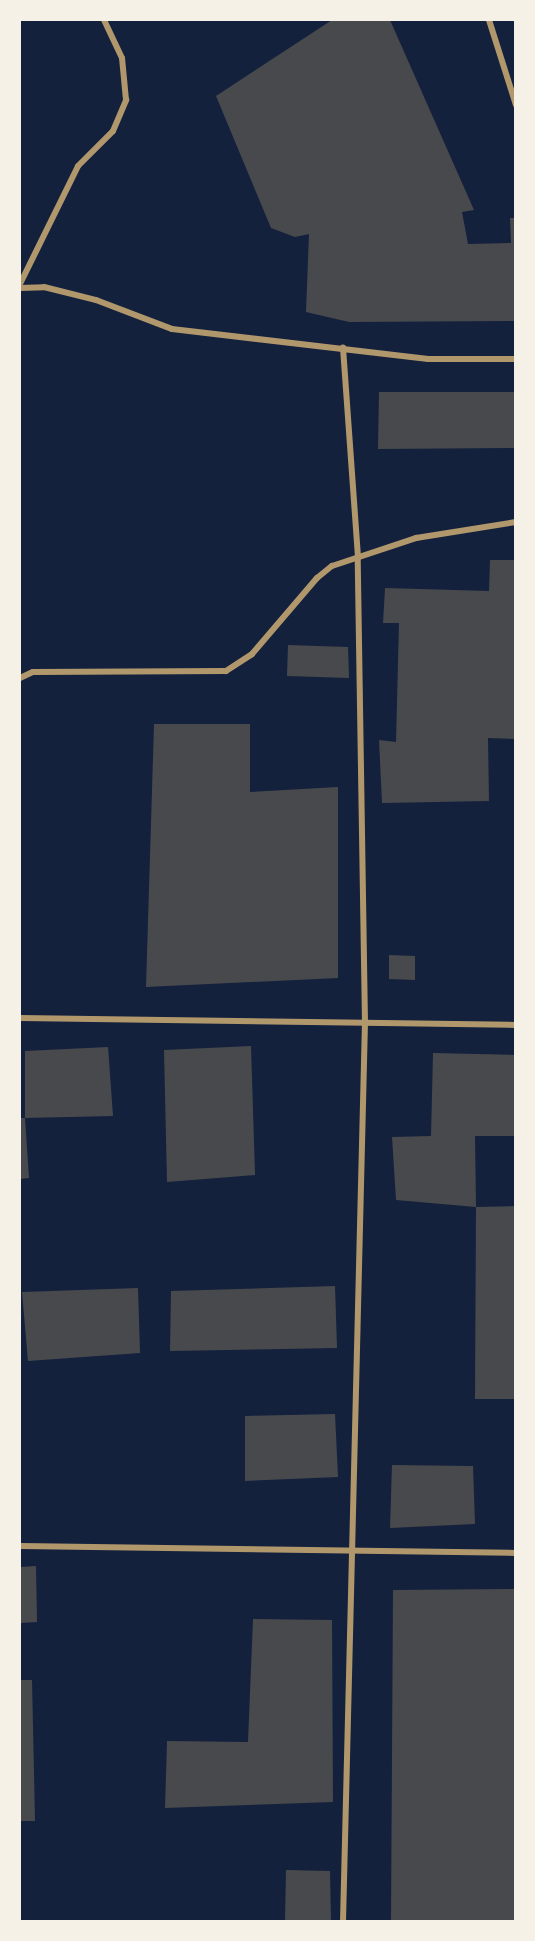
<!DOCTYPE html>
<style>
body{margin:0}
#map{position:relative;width:535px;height:1941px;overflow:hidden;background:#14213d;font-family:"Noto Sans",sans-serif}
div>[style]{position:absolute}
.building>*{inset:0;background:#48494c}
.minor>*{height:6px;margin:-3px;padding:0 3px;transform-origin:3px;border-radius:3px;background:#b1986c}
span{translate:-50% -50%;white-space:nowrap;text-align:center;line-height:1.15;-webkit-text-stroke:6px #f6f1e7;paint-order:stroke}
.frame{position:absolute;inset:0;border:21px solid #f6f1e7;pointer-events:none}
</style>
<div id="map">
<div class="building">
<div style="clip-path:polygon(332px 20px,390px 20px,474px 210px,462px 212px,468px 244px,511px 243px,510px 218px,516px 218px,516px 321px,349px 322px,306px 312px,309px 234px,295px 237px,271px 228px,216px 96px)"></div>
<div style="clip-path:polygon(379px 392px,516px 392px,516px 448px,378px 449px)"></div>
<div style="clip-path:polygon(490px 560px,516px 560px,516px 739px,488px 738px,489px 801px,382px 803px,379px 740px,396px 742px,399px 623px,383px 623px,385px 588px,489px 591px)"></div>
<div style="clip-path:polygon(288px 645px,348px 647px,349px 678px,287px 676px)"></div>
<div style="clip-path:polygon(154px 724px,250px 724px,250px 792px,338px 787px,338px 978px,146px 987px)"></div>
<div style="clip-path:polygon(389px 955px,415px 956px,415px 980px,389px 979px)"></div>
<div style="clip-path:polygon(251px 1046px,255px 1175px,167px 1182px,164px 1050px)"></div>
<div style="clip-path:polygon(108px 1047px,113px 1116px,25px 1118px,25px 1051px)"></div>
<div style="clip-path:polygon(433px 1053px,516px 1055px,516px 1136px,475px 1136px,476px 1207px,396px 1200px,392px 1137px,431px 1136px)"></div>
<div style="clip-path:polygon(20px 1118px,25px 1118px,29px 1178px,20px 1179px)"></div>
<div style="clip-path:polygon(516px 1206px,516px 1399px,475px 1399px,476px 1207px)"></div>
<div style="clip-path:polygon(335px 1286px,337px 1348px,170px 1351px,171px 1291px)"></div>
<div style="clip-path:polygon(138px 1288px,140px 1353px,28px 1361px,22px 1292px)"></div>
<div style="clip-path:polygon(335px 1414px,338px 1477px,245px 1481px,245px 1416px)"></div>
<div style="clip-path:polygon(392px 1465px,473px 1466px,475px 1524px,390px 1528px)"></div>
<div style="clip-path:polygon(36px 1566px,37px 1622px,20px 1623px,20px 1567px)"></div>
<div style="clip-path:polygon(516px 1589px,516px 1922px,391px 1922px,393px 1590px)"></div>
<div style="clip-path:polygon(253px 1619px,332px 1620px,333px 1802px,165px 1808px,167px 1741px,248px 1742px)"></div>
<div style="clip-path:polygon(20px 1680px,32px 1680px,35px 1821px,20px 1821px)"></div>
<div style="clip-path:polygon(286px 1870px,330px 1871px,331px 1922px,285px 1922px)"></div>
</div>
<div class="minor">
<div style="left:489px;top:20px;width:89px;rotate:72.4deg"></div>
<div style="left:20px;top:284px;width:131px;rotate:-63.8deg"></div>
<div style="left:78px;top:166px;width:49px;rotate:-45deg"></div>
<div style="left:113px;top:131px;width:34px;rotate:-67deg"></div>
<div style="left:126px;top:100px;width:42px;rotate:-95.4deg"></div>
<div style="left:122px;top:58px;width:42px;rotate:-115.3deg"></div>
<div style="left:20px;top:288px;width:24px;rotate:-2deg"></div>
<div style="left:44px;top:287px;width:54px;rotate:14deg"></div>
<div style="left:96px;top:300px;width:81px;rotate:20.9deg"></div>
<div style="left:172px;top:329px;width:258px;rotate:6.7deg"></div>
<div style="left:428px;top:359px;width:88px"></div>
<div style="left:20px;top:678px;width:14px;rotate:-25deg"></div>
<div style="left:33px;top:672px;width:193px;rotate:-0.3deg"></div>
<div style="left:226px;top:671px;width:31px;rotate:-33deg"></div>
<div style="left:252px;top:654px;width:100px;rotate:-49.5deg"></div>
<div style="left:317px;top:578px;width:19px;rotate:-39deg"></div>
<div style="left:332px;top:566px;width:89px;rotate:-18.4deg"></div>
<div style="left:416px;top:538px;width:101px;rotate:-9.1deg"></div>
<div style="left:20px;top:1018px;width:496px;rotate:0.8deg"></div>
<div style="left:20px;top:1546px;width:496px;rotate:0.8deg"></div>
<div style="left:343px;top:1922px;width:898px;rotate:-88.6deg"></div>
<div style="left:365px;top:1024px;width:467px;rotate:-90.9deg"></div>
<div style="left:358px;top:557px;width:210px;rotate:-94.1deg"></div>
</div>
<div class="frame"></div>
</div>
